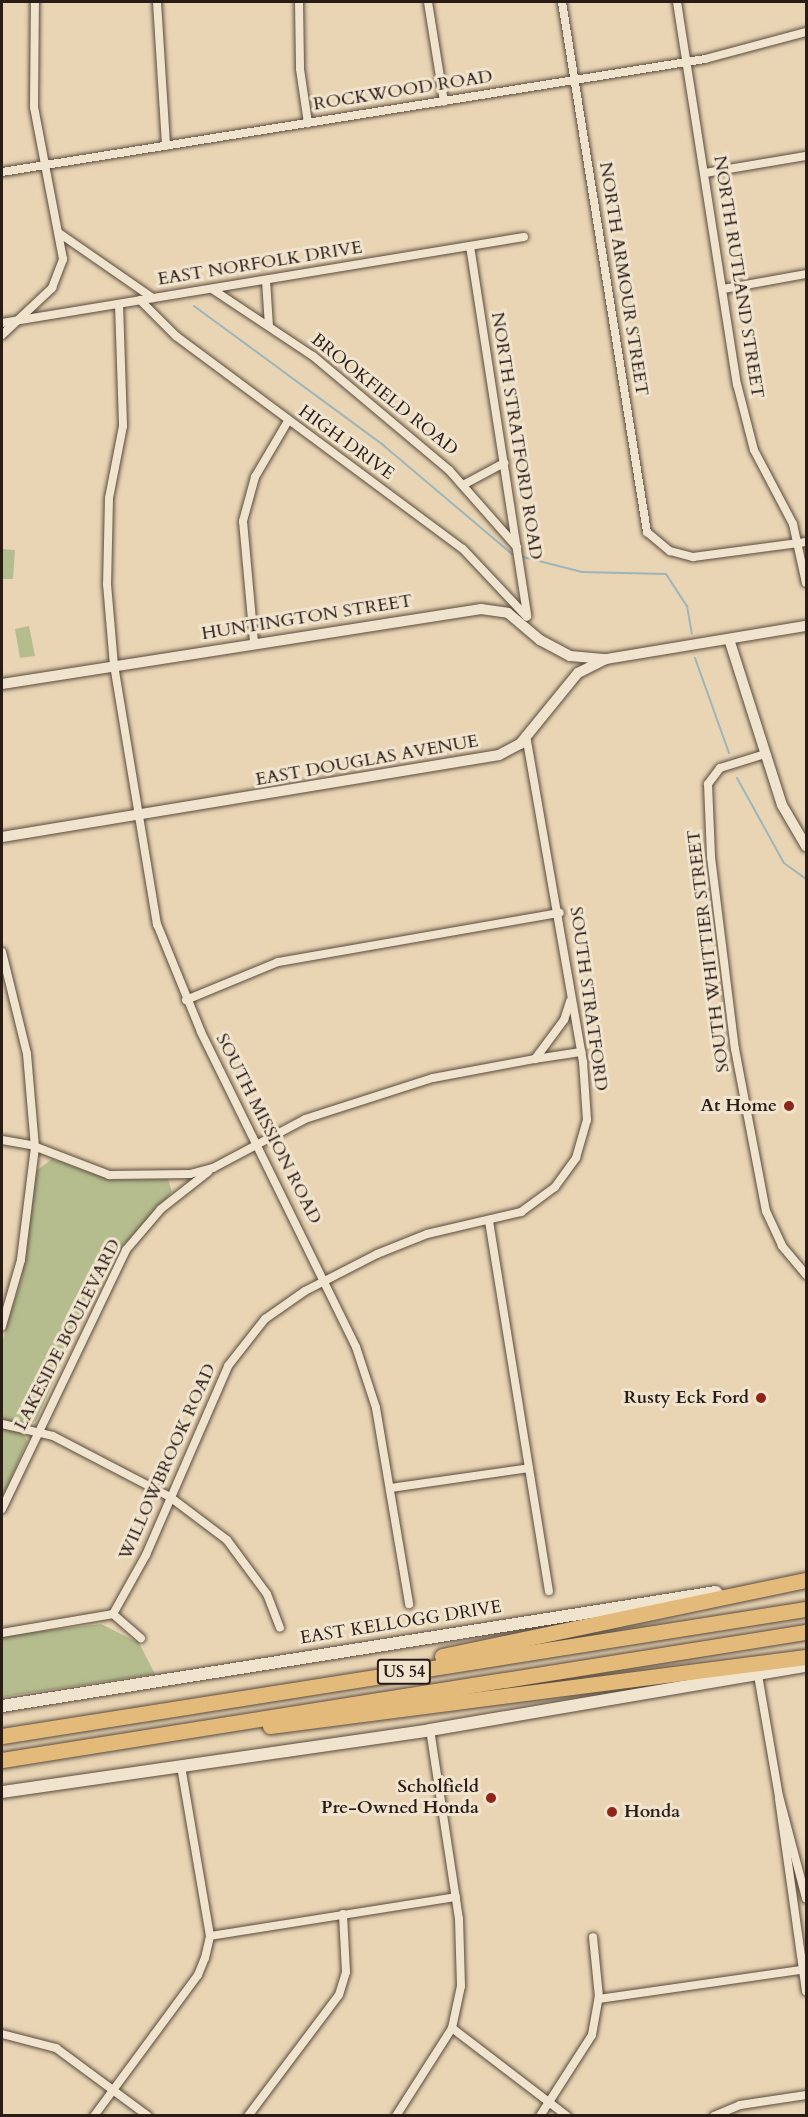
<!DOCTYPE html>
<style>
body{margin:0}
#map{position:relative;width:808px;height:2117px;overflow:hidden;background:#e9d5b4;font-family:Cardo,serif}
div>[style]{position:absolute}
.green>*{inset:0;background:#b5bd8e}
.stream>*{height:2px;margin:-1px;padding:0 1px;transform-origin:1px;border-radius:1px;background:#9eb5b9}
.roads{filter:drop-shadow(0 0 2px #594a3e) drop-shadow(0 0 2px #594a3e)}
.minor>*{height:8px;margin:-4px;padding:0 4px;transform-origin:4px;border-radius:4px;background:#f1e4ce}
.tertiary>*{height:10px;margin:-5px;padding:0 5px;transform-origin:5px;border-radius:5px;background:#f1e4ce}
.secondary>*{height:12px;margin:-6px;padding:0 6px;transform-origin:6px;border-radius:6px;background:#f1e4ce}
.motorway>*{height:15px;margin:-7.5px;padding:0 7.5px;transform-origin:7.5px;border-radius:7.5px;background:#e4ba7a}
.dots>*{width:16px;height:16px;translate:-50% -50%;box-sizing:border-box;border:3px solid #f1e4ce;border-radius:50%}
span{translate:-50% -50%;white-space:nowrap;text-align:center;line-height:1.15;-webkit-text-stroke:6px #f1e4ce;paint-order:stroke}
.shield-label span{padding:2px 4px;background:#f1e4ce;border:2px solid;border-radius:4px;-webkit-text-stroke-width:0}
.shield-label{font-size:16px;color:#291b16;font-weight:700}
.street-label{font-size:18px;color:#291b16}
.poi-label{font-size:18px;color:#291b16;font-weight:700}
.right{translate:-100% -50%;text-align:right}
.left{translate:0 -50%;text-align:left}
.frame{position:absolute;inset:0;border:3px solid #291b16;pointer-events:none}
</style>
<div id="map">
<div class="green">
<div style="clip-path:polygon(2px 549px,15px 550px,13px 579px,2px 579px)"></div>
<div style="clip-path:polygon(29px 626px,35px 656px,20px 658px,15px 629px)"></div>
<div style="clip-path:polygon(52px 1159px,112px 1180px,168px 1179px,172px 1192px,123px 1246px,93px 1291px,36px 1421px,28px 1425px,2px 1419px,2px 1342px,21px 1280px,36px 1171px)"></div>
<div style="clip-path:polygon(2px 1427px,23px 1432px,27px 1441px,2px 1499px)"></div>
<div style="clip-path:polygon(101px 1624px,139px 1643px,155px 1674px,2px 1697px,2px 1636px)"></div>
</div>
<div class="stream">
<div style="left:194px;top:306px;width:235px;rotate:36.3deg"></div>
<div style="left:383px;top:445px;width:169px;rotate:40.2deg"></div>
<div style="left:523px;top:557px;width:61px;rotate:14.3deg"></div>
<div style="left:582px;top:572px;width:84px;rotate:1.4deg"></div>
<div style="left:666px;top:574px;width:38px;rotate:57deg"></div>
<div style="left:687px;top:606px;width:28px;rotate:80deg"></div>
<div style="left:695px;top:658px;width:101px;rotate:70.3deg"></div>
<div style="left:737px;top:778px;width:97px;rotate:61.1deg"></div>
<div style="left:784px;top:863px;width:27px;rotate:36deg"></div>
</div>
<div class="roads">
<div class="minor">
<div style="left:157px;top:2px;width:144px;rotate:86.4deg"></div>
<div style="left:299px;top:2px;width:67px;rotate:89.1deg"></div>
<div style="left:300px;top:69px;width:55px;rotate:81.6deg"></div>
<div style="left:428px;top:2px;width:101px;rotate:80.9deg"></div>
<div style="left:562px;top:2px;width:537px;rotate:80.89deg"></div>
<div style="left:647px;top:532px;width:30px;rotate:40deg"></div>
<div style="left:670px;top:551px;width:24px;rotate:15deg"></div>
<div style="left:693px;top:557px;width:114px;rotate:-7.6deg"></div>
<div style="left:677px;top:2px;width:387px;rotate:81.1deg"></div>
<div style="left:737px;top:384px;width:68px;rotate:75.6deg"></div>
<div style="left:754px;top:450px;width:84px;rotate:62.2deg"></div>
<div style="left:793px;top:524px;width:60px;rotate:77.6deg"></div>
<div style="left:2px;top:172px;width:712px;rotate:-9.13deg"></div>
<div style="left:705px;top:59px;width:105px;rotate:-15deg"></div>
<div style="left:705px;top:173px;width:102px;rotate:-9.6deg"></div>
<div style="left:59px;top:233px;width:114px;rotate:34.7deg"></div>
<div style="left:470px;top:246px;width:374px;rotate:81.2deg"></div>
<div style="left:266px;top:280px;width:46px;rotate:86.3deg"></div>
<div style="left:212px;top:289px;width:121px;rotate:33.6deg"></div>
<div style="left:313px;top:356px;width:177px;rotate:40deg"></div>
<div style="left:449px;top:470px;width:103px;rotate:48.6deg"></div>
<div style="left:723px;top:289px;width:84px;rotate:-10.2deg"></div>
<div style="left:140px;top:300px;width:51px;rotate:45deg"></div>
<div style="left:176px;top:336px;width:357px;rotate:36.6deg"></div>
<div style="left:463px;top:549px;width:93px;rotate:46.7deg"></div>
<div style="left:119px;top:304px;width:122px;rotate:88.1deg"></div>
<div style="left:123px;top:426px;width:73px;rotate:101deg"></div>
<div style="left:109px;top:498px;width:86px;rotate:91.3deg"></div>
<div style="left:107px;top:584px;width:81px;rotate:85.1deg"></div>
<div style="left:114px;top:665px;width:263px;rotate:80.6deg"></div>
<div style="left:157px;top:924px;width:117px;rotate:67.8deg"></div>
<div style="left:201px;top:1032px;width:351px;rotate:63.8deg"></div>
<div style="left:356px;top:1347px;width:64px;rotate:71.8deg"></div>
<div style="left:376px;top:1408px;width:199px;rotate:80.4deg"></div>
<div style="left:2px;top:323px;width:529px;rotate:-9.36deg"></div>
<div style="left:2px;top:335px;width:69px;rotate:-43.2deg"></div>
<div style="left:52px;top:288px;width:31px;rotate:-69deg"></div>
<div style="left:63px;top:259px;width:155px;rotate:-100.8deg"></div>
<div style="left:34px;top:107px;width:105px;rotate:-89.5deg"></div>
<div style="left:463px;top:485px;width:47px;rotate:-28.2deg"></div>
<div style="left:254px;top:642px;width:121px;rotate:-95.2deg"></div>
<div style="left:243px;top:521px;width:46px;rotate:-74.7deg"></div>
<div style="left:255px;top:477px;width:65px;rotate:-59.5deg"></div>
<div style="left:765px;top:754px;width:47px;rotate:162.7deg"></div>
<div style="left:720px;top:768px;width:20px;rotate:127deg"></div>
<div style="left:708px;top:784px;width:73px;rotate:87.6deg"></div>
<div style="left:711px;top:857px;width:193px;rotate:82.9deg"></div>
<div style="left:735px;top:1049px;width:165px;rotate:79.2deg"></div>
<div style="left:766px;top:1211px;width:38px;rotate:65deg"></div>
<div style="left:782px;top:1246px;width:38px;rotate:50deg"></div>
<div style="left:2px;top:952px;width:105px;rotate:76.2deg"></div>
<div style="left:27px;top:1054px;width:93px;rotate:85.1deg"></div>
<div style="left:35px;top:1147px;width:114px;rotate:97.1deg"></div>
<div style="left:21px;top:1260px;width:69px;rotate:106.1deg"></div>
<div style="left:186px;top:1000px;width:100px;rotate:-22.4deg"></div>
<div style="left:278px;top:962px;width:286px;rotate:-9.9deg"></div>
<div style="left:535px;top:1059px;width:47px;rotate:-8.7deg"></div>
<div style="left:2px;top:1140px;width:29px;rotate:10deg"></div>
<div style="left:31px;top:1145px;width:84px;rotate:21deg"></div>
<div style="left:109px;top:1175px;width:81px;rotate:-0.7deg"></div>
<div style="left:190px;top:1174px;width:24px;rotate:-15deg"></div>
<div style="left:213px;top:1168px;width:104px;rotate:-28deg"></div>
<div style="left:305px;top:1119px;width:134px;rotate:-17.8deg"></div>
<div style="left:433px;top:1078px;width:104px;rotate:-10.6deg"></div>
<div style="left:535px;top:1059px;width:49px;rotate:-53.4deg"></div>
<div style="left:564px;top:1020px;width:20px;rotate:-72deg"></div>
<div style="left:489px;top:1221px;width:375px;rotate:80.8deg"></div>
<div style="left:2px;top:1424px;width:52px;rotate:13.2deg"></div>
<div style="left:53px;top:1436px;width:132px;rotate:27.5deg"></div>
<div style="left:170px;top:1497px;width:71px;rotate:37deg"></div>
<div style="left:227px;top:1540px;width:67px;rotate:53.5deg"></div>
<div style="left:267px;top:1594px;width:36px;rotate:69deg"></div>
<div style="left:391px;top:1488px;width:139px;rotate:-8.2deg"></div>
<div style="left:2px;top:1509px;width:287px;rotate:-64.4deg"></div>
<div style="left:126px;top:1250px;width:54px;rotate:-49.5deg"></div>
<div style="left:161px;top:1209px;width:60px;rotate:-38.2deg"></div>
<div style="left:113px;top:1614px;width:37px;rotate:41deg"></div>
<div style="left:2px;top:1633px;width:113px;rotate:-9.7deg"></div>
<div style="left:113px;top:1614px;width:68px;rotate:-60.8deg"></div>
<div style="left:146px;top:1555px;width:206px;rotate:-66.5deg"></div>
<div style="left:228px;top:1366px;width:60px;rotate:-51.8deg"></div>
<div style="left:265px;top:1319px;width:49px;rotate:-35deg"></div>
<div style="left:305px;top:1291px;width:81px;rotate:-27.2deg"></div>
<div style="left:377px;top:1254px;width:54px;rotate:-21.8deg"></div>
<div style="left:427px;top:1234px;width:97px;rotate:-13.2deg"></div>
<div style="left:521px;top:1212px;width:42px;rotate:-36.3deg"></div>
<div style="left:555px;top:1187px;width:36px;rotate:-54deg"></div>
<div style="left:576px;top:1158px;width:40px;rotate:-74deg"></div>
<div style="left:587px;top:1120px;width:58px;rotate:-93.9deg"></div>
<div style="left:583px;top:1062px;width:331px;rotate:-99.9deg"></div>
<div style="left:758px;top:1675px;width:123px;rotate:80.2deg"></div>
<div style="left:779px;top:1796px;width:106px;rotate:75.2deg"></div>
<div style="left:779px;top:1799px;width:194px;rotate:82deg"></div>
<div style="left:210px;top:1936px;width:249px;rotate:-9deg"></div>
<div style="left:599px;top:1999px;width:209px;rotate:-8.2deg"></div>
<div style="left:452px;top:2028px;width:145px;rotate:37.4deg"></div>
<div style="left:2px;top:2034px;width:56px;rotate:14.5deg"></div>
<div style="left:56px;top:2048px;width:114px;rotate:36.5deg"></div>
<div style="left:94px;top:2116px;width:175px;rotate:-53.6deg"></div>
<div style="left:198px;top:1975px;width:18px;rotate:-68deg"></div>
<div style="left:205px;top:1958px;width:23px;rotate:-77deg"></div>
<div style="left:210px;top:1936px;width:172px;rotate:-99.7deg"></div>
<div style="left:248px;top:2116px;width:151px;rotate:-53.1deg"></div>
<div style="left:339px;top:1995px;width:24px;rotate:-73deg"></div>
<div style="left:346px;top:1972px;width:58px;rotate:-93deg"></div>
<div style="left:396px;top:2116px;width:104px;rotate:-57.5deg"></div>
<div style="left:452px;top:2028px;width:43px;rotate:-77.9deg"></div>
<div style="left:461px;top:1986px;width:67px;rotate:-91.7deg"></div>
<div style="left:459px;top:1919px;width:191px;rotate:-98.7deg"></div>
<div style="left:540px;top:2116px;width:96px;rotate:-57.3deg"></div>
<div style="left:592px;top:2035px;width:39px;rotate:-80deg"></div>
<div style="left:599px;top:1997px;width:60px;rotate:-95.7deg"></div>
<div style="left:714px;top:2116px;width:28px;rotate:-23deg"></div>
<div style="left:740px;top:2105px;width:67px;rotate:-8.6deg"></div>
</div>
<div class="tertiary">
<div style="left:729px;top:639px;width:174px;rotate:72.3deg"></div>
<div style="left:782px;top:805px;width:48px;rotate:59.7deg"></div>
<div style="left:2px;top:684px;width:485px;rotate:-8.9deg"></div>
<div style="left:481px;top:609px;width:27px;rotate:8deg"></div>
<div style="left:508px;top:613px;width:42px;rotate:40.2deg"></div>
<div style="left:540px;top:640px;width:34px;rotate:28deg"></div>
<div style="left:570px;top:656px;width:36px;rotate:5deg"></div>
<div style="left:2px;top:837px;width:504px;rotate:-9.37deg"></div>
<div style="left:499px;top:755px;width:24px;rotate:-28deg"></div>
<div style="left:520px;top:744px;width:92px;rotate:-50.8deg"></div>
<div style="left:578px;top:673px;width:31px;rotate:-27deg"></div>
<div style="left:606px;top:659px;width:203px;rotate:-9.4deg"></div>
</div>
<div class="secondary">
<div style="left:2px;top:1706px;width:723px;rotate:-9.07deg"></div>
<div style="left:2px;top:1792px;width:432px;rotate:-8.2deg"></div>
<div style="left:430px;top:1730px;width:381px;rotate:-9.7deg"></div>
</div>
<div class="motorway">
<div style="left:442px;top:1656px;width:372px;rotate:-11.8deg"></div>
<div style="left:270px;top:1726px;width:540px;rotate:-7.34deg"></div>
<div style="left:2px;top:1736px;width:814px;rotate:-8.98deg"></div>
<div style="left:2px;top:1760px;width:814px;rotate:-9.05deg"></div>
</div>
</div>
<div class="dots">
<div style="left:789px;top:1106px;background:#8f2418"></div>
<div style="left:761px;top:1398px;background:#8f2418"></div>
<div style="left:491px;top:1798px;background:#8f2418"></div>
<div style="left:612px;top:1812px;background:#8f2418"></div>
</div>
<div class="shield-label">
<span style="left:404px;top:1672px">US 54</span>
</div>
<div class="street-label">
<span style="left:403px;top:91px;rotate:-9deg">ROCKWOOD ROAD</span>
<span style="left:260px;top:264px;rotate:-9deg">EAST NORFOLK DRIVE</span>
<span style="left:738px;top:277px;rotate:81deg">NORTH RUTLAND STREET</span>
<span style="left:623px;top:279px;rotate:81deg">NORTH ARMOUR STREET</span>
<span style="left:384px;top:395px;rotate:39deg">BROOKFIELD ROAD</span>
<span style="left:516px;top:436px;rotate:81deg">NORTH STRATFORD ROAD</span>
<span style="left:346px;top:443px;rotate:36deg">HIGH DRIVE</span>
<span style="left:307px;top:618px;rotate:-9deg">HUNTINGTON STREET</span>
<span style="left:367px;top:761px;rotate:-10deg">EAST DOUGLAS AVENUE</span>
<span style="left:709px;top:951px;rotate:-97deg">SOUTH WHITTIER STREET</span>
<span style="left:588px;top:999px;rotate:82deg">SOUTH STRATFORD</span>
<span style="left:268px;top:1129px;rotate:63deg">SOUTH MISSION ROAD</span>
<span style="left:68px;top:1335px;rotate:-63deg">LAKESIDE BOULEVARD</span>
<span style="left:168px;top:1462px;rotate:-66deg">WILLOWBROOK ROAD</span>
<span style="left:401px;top:1623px;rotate:-9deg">EAST KELLOGG DRIVE</span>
</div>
<div class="poi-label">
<span class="right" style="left:777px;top:1106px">At Home</span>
<span class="right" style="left:749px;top:1398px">Rusty Eck Ford</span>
<span class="right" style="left:479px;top:1798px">Scholfield<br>Pre-Owned Honda</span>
<span class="left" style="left:624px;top:1812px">Honda</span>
</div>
<div class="frame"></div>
</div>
